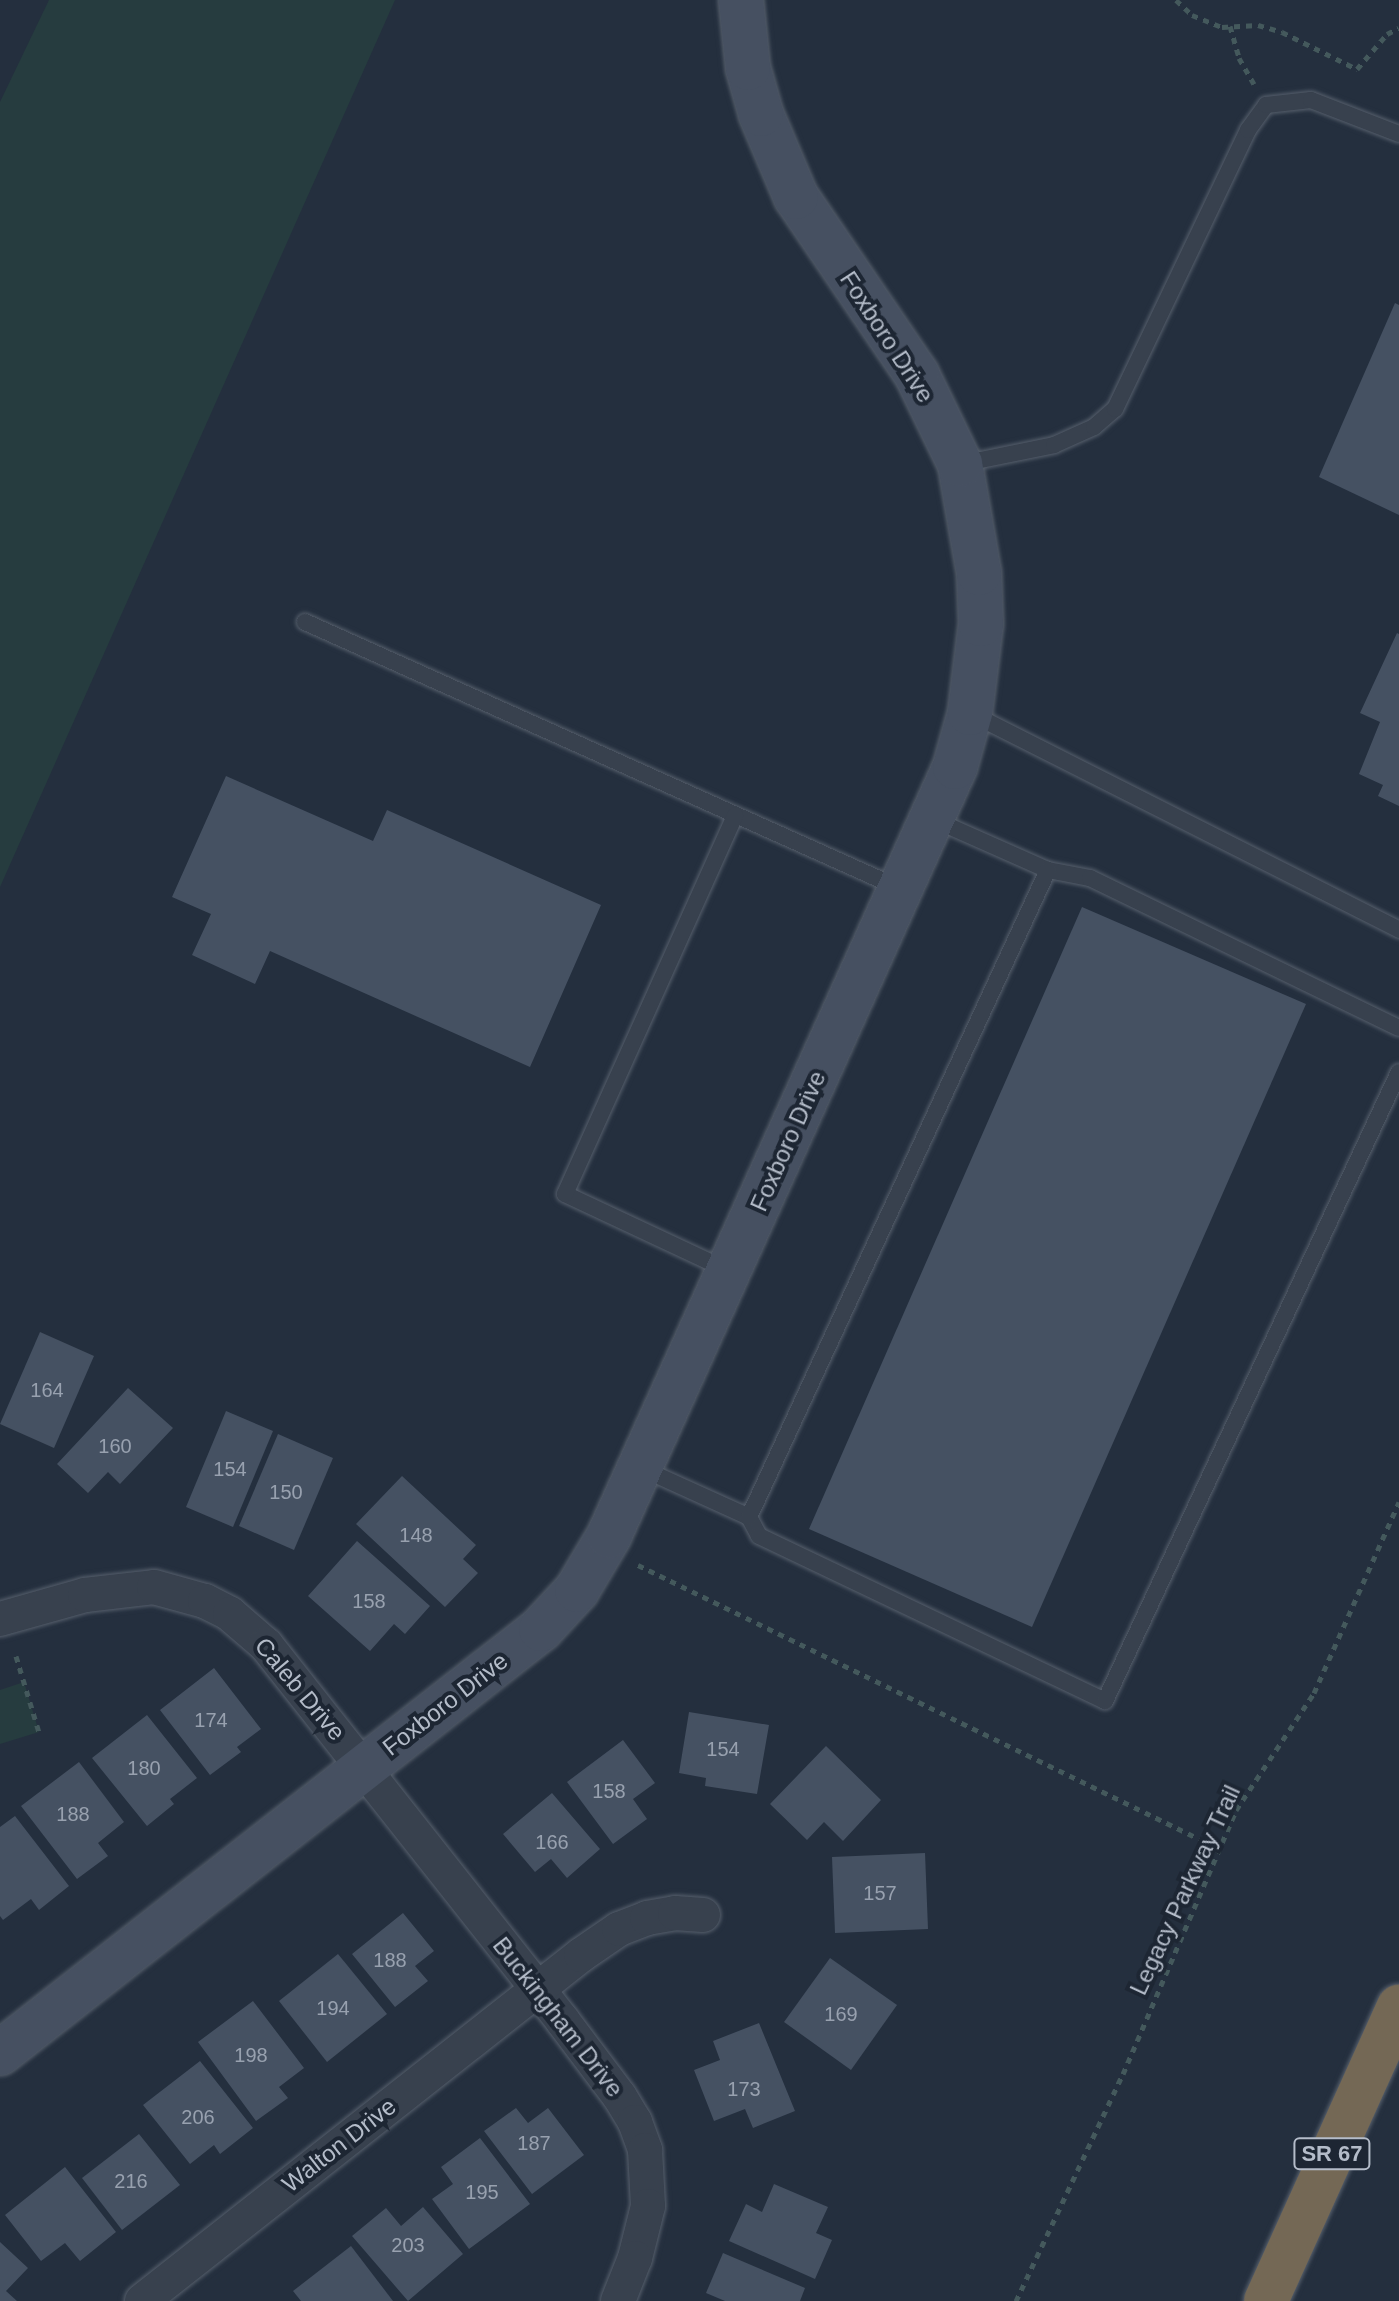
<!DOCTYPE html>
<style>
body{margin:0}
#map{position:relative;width:1399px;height:2301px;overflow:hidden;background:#242f3e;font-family:Helvetica,sans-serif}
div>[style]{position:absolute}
.green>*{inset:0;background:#263c3f}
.building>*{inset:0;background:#455162}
.path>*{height:5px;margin-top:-2.5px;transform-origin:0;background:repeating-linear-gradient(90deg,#44595c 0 6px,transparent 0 12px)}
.roads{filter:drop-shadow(0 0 2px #565f6c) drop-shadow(0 0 2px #565f6c)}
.lane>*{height:16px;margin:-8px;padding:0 8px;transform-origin:8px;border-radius:8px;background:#38414e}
.street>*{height:34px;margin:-17px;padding:0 17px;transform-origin:17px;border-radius:17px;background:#38414e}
.secondary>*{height:44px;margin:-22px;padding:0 22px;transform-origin:22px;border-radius:22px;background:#465061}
.highway>*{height:44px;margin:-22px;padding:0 22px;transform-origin:22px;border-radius:22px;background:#746855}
span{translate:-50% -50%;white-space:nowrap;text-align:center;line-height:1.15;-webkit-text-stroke:8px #1d2633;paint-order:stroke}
.number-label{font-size:20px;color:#98a1af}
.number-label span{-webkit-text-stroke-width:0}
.shield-label span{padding:2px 6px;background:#1d2633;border:2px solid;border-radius:6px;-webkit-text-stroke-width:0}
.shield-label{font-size:22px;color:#b4bcc9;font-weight:700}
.street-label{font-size:24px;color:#b4bcc9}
</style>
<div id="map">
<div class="green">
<div style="clip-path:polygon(49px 0,395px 0,0 887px,0 102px)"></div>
<div style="clip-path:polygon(24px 1682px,39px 1732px,0 1744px,0 1690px)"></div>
</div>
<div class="building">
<div style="clip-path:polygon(1395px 303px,1399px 305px,1399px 515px,1319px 477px)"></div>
<div style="clip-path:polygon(1397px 633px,1399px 634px,1399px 806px,1378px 796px,1383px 785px,1359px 774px,1380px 722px,1360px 713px)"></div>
<div style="clip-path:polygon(226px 776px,373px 841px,387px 810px,601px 905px,530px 1067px,270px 951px,255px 984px,192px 955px,211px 914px,172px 897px)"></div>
<div style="clip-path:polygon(1082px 907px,1306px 1004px,1032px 1627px,809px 1529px)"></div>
<div style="clip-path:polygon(40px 1332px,94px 1356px,54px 1448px,0 1424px)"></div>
<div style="clip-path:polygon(128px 1388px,173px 1428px,120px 1484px,108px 1472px,88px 1493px,57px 1464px)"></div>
<div style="clip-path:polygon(226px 1411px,273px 1431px,233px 1527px,186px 1507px)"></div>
<div style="clip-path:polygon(278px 1434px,333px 1458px,294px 1550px,239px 1526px)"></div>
<div style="clip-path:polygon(402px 1476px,476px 1545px,463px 1559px,478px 1573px,445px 1607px,356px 1524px)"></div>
<div style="clip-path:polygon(357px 1541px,430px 1606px,405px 1634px,394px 1624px,370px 1651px,308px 1596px)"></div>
<div style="clip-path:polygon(214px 1668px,261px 1729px,237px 1747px,241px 1752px,210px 1775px,160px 1710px)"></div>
<div style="clip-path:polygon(689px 1712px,769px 1725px,757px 1794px,705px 1786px,706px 1778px,679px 1773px)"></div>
<div style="clip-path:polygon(147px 1715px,197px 1778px,170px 1799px,174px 1804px,147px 1826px,92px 1758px)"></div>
<div style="clip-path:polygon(623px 1740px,655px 1783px,633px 1799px,647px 1819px,613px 1844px,567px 1782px)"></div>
<div style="clip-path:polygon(826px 1746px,881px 1800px,843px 1841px,824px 1822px,807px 1840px,770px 1804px)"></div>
<div style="clip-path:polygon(79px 1762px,124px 1822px,98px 1843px,108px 1856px,77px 1879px,21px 1806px)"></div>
<div style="clip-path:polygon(552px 1793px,600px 1849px,567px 1878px,551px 1859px,535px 1872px,503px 1834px)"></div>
<div style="clip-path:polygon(15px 1816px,69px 1886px,39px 1910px,31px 1899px,3px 1920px,0 1916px,0 1827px)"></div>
<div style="clip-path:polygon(925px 1853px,928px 1929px,835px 1933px,832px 1857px)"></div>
<div style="clip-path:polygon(403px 1913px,434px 1951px,415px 1966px,428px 1981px,395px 2007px,352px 1954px)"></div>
<div style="clip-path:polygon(338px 1954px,387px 2014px,327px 2062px,279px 2001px)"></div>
<div style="clip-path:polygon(830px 1958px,897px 2005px,851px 2070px,784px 2022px)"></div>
<div style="clip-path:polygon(253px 2001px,304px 2068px,279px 2087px,288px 2098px,256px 2121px,198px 2042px)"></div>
<div style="clip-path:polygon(759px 2023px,795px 2111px,753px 2128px,745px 2109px,714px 2121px,694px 2070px,720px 2060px,713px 2041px)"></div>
<div style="clip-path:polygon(200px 2061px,253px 2128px,220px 2154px,214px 2145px,190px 2164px,143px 2105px)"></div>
<div style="clip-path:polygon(516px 2108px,528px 2123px,548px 2108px,584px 2155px,532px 2194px,484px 2131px)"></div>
<div style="clip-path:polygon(139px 2134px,180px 2185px,122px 2230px,82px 2178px)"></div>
<div style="clip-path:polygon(480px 2138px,530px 2204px,469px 2249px,432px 2199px,453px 2184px,441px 2167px)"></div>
<div style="clip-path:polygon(65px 2167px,116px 2232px,80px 2261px,65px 2243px,41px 2261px,5px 2215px)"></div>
<div style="clip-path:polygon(774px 2184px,828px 2207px,816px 2233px,832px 2240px,815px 2279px,729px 2241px,746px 2204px,762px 2212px)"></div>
<div style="clip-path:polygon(423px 2207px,463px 2254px,408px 2301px,352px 2236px,386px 2208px,401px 2226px)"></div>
<div style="clip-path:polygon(0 2242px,28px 2268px,6px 2291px,17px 2301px,0 2301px)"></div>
<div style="clip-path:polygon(351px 2246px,393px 2301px,301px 2301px,293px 2291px)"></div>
<div style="clip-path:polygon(723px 2253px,805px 2288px,800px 2301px,725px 2301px,706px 2293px)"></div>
</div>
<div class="path">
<div style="left:1176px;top:0;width:22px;rotate:43deg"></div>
<div style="left:1192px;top:15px;width:32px;rotate:22deg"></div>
<div style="left:1222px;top:27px;width:36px;rotate:-3deg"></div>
<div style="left:1258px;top:25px;width:25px;rotate:16deg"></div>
<div style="left:1282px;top:32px;width:84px;rotate:26.3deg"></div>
<div style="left:1357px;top:69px;width:46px;rotate:-49.4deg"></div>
<div style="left:1387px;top:34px;width:13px;rotate:-27deg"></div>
<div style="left:1230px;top:26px;width:33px;rotate:74deg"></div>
<div style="left:1239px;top:58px;width:30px;rotate:60deg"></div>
<div style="left:638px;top:1565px;width:648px;rotate:26.01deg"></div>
<div style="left:16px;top:1656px;width:79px;rotate:73.2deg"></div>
<div style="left:1016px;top:2301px;width:251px;rotate:-64.8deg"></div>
<div style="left:1123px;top:2074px;width:287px;rotate:-66.8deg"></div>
<div style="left:1236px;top:1810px;width:141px;rotate:-56.3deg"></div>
<div style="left:1314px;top:1693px;width:209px;rotate:-66deg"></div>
</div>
<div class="roads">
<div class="lane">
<div style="left:961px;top:464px;width:95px;rotate:-11.5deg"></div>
<div style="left:1054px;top:445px;width:44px;rotate:-24.2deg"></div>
<div style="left:1094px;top:427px;width:28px;rotate:-41deg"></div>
<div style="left:1115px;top:409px;width:309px;rotate:-64.5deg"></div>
<div style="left:1248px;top:130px;width:31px;rotate:-54deg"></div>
<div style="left:1266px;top:105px;width:45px;rotate:-6.3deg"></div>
<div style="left:1311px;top:100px;width:94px;rotate:21.1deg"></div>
<div style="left:305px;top:622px;width:651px;rotate:24.12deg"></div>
<div style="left:972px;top:714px;width:479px;rotate:26.8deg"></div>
<div style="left:935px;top:820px;width:124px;rotate:23.9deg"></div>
<div style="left:1048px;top:870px;width:43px;rotate:10.8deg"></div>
<div style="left:1090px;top:878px;width:343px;rotate:25.9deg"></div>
<div style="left:727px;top:1270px;width:179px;rotate:-154.9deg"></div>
<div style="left:565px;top:1194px;width:415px;rotate:-65.8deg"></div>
<div style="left:641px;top:1468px;width:119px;rotate:24.4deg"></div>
<div style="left:749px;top:1517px;width:21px;rotate:62deg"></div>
<div style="left:759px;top:1536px;width:383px;rotate:25.5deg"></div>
<div style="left:1105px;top:1701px;width:694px;rotate:-64.95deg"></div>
<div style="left:749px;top:1517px;width:713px;rotate:-65.2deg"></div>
</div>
<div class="street">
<div style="left:0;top:1619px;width:88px;rotate:-15.8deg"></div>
<div style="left:85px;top:1595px;width:69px;rotate:-6.6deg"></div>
<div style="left:154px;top:1587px;width:53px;rotate:15.4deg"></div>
<div style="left:205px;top:1601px;width:28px;rotate:27deg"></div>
<div style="left:230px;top:1614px;width:48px;rotate:40.7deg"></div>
<div style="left:266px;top:1645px;width:478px;rotate:51.7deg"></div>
<div style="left:562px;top:2020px;width:96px;rotate:53deg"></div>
<div style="left:620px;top:2097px;width:29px;rotate:59deg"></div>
<div style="left:635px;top:2122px;width:30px;rotate:70deg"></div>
<div style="left:645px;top:2150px;width:56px;rotate:86.9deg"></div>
<div style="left:648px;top:2206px;width:54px;rotate:104deg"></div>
<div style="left:635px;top:2258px;width:46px;rotate:111.6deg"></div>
<div style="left:142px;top:2301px;width:559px;rotate:-38.24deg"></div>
<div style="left:581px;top:1955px;width:46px;rotate:-34.4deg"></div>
<div style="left:619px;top:1929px;width:30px;rotate:-21deg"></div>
<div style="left:647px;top:1918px;width:28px;rotate:-10deg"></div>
<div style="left:675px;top:1913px;width:28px;rotate:4deg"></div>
</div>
<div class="secondary">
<div style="left:0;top:2053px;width:687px;rotate:-38.09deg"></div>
<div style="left:541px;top:1629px;width:53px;rotate:-47.3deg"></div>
<div style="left:577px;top:1590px;width:63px;rotate:-59.3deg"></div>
<div style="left:609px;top:1536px;width:843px;rotate:-65.78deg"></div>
<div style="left:955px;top:767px;width:56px;rotate:-74.5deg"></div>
<div style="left:970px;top:713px;width:90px;rotate:-83deg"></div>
<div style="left:981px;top:624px;width:51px;rotate:-92.2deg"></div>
<div style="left:979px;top:573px;width:111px;rotate:-99.9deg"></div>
<div style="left:960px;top:464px;width:99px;rotate:-115.8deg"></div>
<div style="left:917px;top:375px;width:215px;rotate:-124.2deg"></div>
<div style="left:796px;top:197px;width:90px;rotate:-112.9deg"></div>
<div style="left:761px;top:114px;width:48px;rotate:-105.8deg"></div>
<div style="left:748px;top:68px;width:68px;rotate:-95.9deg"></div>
</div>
<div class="highway">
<div style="left:1266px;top:2301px;width:323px;rotate:-65.7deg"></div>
</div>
</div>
<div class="number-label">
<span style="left:47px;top:1390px">164</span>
<span style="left:115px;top:1446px">160</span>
<span style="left:230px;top:1469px">154</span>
<span style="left:286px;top:1492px">150</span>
<span style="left:416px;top:1535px">148</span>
<span style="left:369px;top:1601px">158</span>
<span style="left:211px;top:1720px">174</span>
<span style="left:723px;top:1749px">154</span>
<span style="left:144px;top:1768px">180</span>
<span style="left:609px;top:1791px">158</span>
<span style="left:73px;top:1814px">188</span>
<span style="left:552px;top:1842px">166</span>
<span style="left:880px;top:1893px">157</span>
<span style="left:390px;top:1960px">188</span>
<span style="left:333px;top:2008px">194</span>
<span style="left:841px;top:2014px">169</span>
<span style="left:251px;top:2055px">198</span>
<span style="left:744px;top:2089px">173</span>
<span style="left:198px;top:2117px">206</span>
<span style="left:534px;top:2143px">187</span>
<span style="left:131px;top:2181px">216</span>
<span style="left:482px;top:2192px">195</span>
<span style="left:408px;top:2245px">203</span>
</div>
<div class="shield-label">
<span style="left:1332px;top:2154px">SR 67</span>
</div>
<div class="street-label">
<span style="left:887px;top:337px;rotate:57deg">Foxboro Drive</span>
<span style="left:788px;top:1141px;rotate:-66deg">Foxboro Drive</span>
<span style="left:300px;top:1689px;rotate:50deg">Caleb Drive</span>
<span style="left:445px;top:1704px;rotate:-38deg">Foxboro Drive</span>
<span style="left:1185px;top:1890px;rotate:-65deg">Legacy Parkway Trail</span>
<span style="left:558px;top:2017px;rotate:52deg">Buckingham Drive</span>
<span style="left:339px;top:2145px;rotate:-38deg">Walton Drive</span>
</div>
</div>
